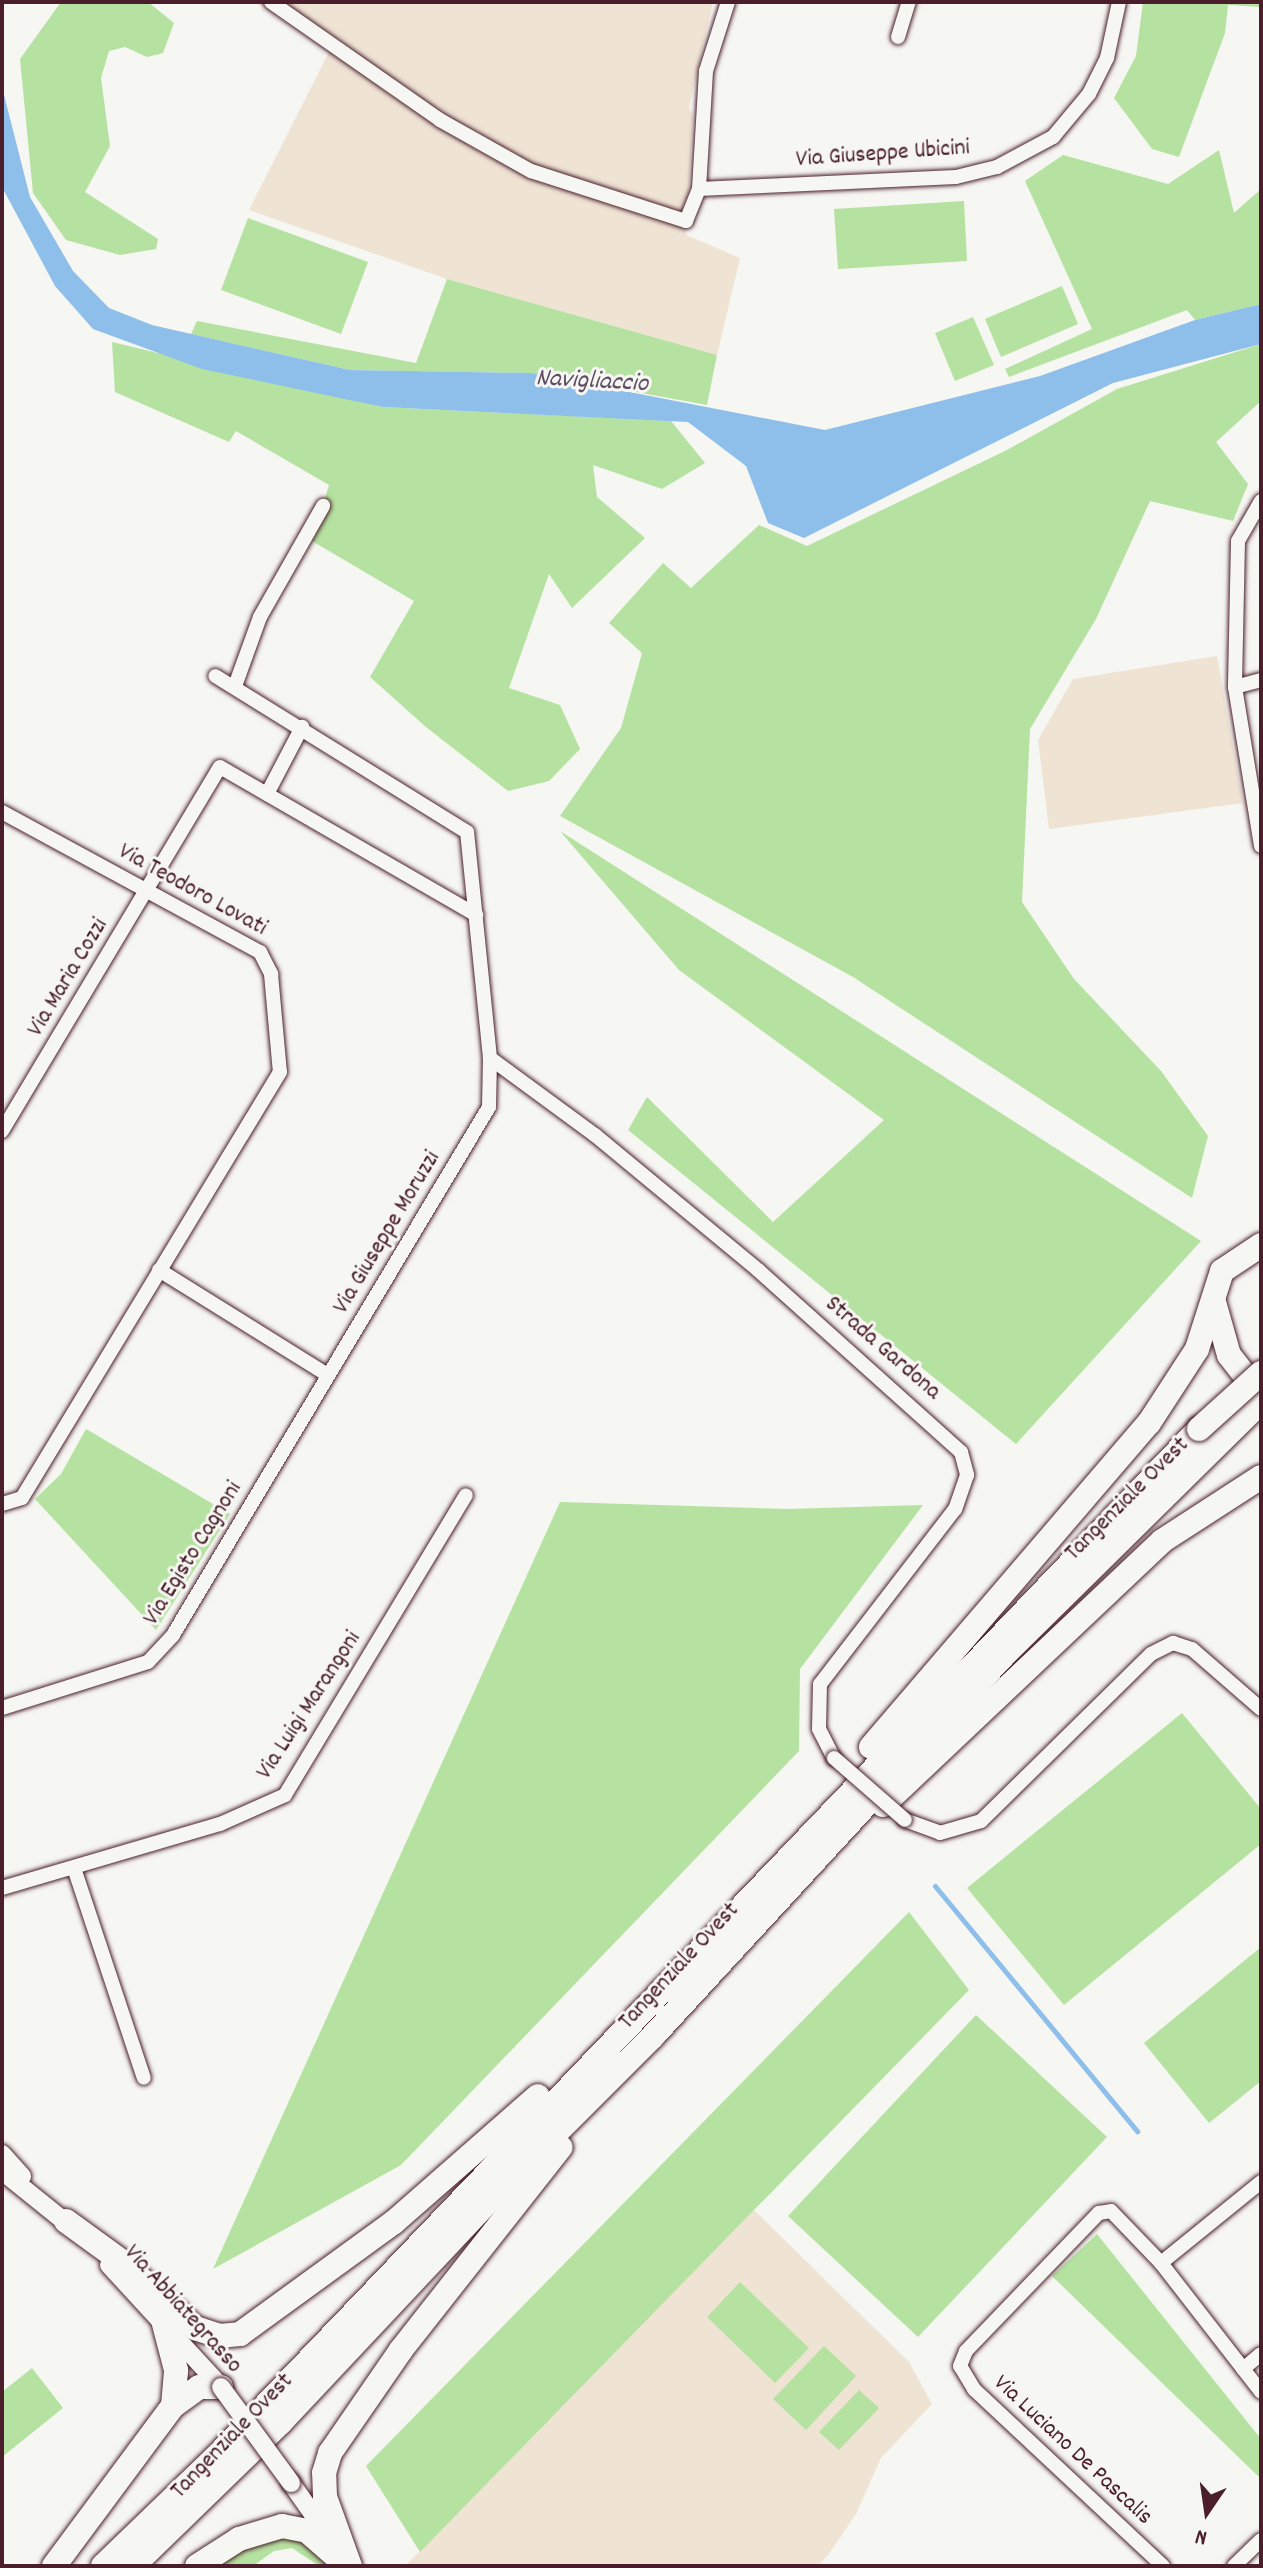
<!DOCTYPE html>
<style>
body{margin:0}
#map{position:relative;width:1263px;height:2568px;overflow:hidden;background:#f6f6f2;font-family:Dekko,sans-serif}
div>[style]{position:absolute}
.built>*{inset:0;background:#efe3d4}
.green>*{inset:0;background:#b5e2a0}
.water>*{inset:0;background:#8ebfea}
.stream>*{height:5px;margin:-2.5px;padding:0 2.5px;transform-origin:2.5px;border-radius:2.5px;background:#8ebfea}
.roads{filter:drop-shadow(0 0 2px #4a1f2b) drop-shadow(0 0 2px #4a1f2b)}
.minor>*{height:14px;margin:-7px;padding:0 7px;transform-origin:7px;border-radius:7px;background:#f6f6f2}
.secondary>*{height:18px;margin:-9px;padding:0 9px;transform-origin:9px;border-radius:9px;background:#f6f6f2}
.motorway>*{height:24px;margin:-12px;padding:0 12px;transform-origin:12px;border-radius:12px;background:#f6f6f2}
.bridges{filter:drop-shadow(0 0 2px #4a1f2b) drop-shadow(0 0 2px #4a1f2b)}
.minor-bridge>*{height:14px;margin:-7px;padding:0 7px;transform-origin:7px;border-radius:7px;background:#f6f6f2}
.secondary-bridge>*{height:18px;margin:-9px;padding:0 9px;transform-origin:9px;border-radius:9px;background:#f6f6f2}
.motorway-bridge>*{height:24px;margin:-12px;padding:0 12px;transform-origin:12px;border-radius:12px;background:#f6f6f2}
span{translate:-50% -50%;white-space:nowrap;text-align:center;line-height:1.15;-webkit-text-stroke:6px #f6f6f2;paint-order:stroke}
.street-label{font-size:24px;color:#4a1f2b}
.water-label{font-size:26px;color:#5e4f64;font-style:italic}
.frame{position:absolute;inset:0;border:4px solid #4a1f2b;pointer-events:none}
.north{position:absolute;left:1167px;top:2472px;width:80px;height:80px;-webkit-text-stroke:6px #f6f6f2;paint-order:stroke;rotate:193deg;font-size:22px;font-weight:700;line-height:32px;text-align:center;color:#4a1f2b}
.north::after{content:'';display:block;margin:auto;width:28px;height:36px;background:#4a1f2b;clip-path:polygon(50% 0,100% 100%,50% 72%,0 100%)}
</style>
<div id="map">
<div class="built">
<div style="clip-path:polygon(255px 2px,713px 2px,689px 107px,693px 116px,686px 235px,740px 258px,717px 355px,447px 279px,249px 210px,332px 46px)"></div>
<div style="clip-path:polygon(1217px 656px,1243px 803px,1049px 829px,1038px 740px,1073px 679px)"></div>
<div style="clip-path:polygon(754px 2210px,909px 2362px,932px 2404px,881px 2458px,856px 2514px,828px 2555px,817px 2566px,405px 2566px)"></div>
</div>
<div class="green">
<div style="clip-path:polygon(61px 2px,148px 2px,174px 23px,163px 53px,147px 57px,125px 47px,109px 51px,101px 78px,110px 146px,85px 192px,158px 239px,156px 249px,120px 255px,66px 240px,33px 193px,20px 59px)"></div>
<div style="clip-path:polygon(1143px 2px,1261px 2px,1261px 7px,1228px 5px,1225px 33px,1179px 157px,1152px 149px,1114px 98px,1136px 56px)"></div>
<div style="clip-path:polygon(1219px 150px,1234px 213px,1261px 189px,1261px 304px,1195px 320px,1187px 310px,1009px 377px,1005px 369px,1092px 329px,1025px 181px,1063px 155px,1168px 184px)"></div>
<div style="clip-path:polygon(964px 201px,967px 261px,838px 269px,834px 209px)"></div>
<div style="clip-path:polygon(248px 218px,368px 262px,341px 334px,221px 290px)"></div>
<div style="clip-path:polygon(447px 279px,717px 355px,707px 405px,532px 373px,350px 370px,191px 334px,197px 321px,416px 363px)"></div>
<div style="clip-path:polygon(1062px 286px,1078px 324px,1001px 357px,985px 319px)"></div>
<div style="clip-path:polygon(973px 317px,994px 365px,955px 381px,935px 333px)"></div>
<div style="clip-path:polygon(112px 342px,383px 407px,671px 421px,705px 463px,662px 489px,593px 465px,597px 497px,645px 538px,572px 608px,549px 574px,509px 688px,560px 705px,580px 749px,549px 781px,508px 791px,426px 727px,370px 677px,414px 601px,312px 541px,329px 485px,236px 431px,229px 442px,115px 392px)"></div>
<div style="clip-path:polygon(1261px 344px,1261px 401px,1216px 442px,1248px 484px,1233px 521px,1150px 501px,1096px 619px,1030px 729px,1022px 902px,1074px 979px,1161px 1071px,1208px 1136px,1192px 1198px,853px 977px,560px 816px,621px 728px,642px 653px,609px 623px,663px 563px,691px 588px,759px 525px,807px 546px,1005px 451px,1117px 389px)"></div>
<div style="clip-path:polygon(560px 831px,1201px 1241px,1016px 1444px,628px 1130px,647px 1097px,773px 1222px,884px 1120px,679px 970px)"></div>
<div style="clip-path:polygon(86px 1429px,230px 1514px,156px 1630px,35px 1499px,61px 1474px)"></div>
<div style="clip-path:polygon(560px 1502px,787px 1509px,923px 1505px,800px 1669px,799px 1751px,401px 2165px,213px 2269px)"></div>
<div style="clip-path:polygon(1182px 1713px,1261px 1809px,1261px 1844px,1064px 2005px,967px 1888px)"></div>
<div style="clip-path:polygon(909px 1912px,969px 1990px,420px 2552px,366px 2466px)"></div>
<div style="clip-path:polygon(1261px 1947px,1261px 2081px,1209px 2123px,1144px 2043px)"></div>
<div style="clip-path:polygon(976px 2015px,1107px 2137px,918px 2337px,788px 2216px)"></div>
<div style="clip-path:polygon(1097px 2234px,1261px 2439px,1261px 2479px,1052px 2276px)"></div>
<div style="clip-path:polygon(740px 2282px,809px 2348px,775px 2383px,707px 2317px)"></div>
<div style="clip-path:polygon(824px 2346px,856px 2376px,806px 2430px,773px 2399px)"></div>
<div style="clip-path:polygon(32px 2368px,63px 2408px,2px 2457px,2px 2392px)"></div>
<div style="clip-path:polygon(859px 2390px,879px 2408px,839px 2450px,819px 2432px)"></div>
<div style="clip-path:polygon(301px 2537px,332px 2566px,319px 2566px,292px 2548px,274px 2551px,253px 2566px,211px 2566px,256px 2538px)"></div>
</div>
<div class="water">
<div style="clip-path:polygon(2px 87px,30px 197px,73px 271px,109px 308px,152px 325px,350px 370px,532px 373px,825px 430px,1040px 376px,1195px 320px,1261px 304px,1261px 344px,1113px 383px,804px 538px,768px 523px,746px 466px,688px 422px,383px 407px,202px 369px,93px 329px,55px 286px,2px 187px)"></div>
</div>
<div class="stream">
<div style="left:935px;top:1886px;width:318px;rotate:50.5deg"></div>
</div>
<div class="roads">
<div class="minor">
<div style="left:271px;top:2px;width:206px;rotate:34.9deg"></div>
<div style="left:440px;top:120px;width:104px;rotate:29.3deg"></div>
<div style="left:531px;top:171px;width:163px;rotate:17.9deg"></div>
<div style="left:686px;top:221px;width:35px;rotate:-68deg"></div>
<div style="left:699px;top:189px;width:118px;rotate:-86.6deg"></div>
<div style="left:706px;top:71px;width:72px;rotate:-72.3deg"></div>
<div style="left:898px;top:37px;width:37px;rotate:-73deg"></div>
<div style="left:699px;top:189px;width:257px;rotate:-2.7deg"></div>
<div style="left:956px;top:177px;width:42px;rotate:-13.7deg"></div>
<div style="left:997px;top:167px;width:64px;rotate:-28.2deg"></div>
<div style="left:1053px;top:137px;width:56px;rotate:-50.1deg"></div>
<div style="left:1089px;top:94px;width:40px;rotate:-63.4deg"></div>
<div style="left:1107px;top:58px;width:57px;rotate:-77.9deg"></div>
<div style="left:1261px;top:501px;width:46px;rotate:119.9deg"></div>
<div style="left:1238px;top:541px;width:146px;rotate:91.2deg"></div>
<div style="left:1235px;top:687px;width:161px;rotate:80.7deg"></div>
<div style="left:235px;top:686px;width:73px;rotate:-70.1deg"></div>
<div style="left:260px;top:617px;width:128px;rotate:-60.4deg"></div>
<div style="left:1235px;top:687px;width:27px;rotate:-15deg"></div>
<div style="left:267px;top:794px;width:76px;rotate:-62.4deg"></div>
<div style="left:2px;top:812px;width:294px;rotate:28.5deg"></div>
<div style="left:260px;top:952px;width:25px;rotate:63deg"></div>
<div style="left:271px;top:974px;width:98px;rotate:84.8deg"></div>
<div style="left:280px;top:1072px;width:498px;rotate:121.2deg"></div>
<div style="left:22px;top:1498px;width:21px;rotate:163deg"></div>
<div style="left:490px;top:1058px;width:130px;rotate:36.3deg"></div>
<div style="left:595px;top:1135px;width:212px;rotate:39.6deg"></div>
<div style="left:758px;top:1270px;width:273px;rotate:41.9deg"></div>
<div style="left:961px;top:1452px;width:24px;rotate:75deg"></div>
<div style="left:967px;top:1475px;width:36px;rotate:109deg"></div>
<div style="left:955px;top:1509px;width:221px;rotate:127.6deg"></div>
<div style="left:820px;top:1684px;width:45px;rotate:91.3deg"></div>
<div style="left:819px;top:1729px;width:33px;rotate:63deg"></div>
<div style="left:2px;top:1131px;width:424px;rotate:-59.1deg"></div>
<div style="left:220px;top:767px;width:296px;rotate:30deg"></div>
<div style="left:159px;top:1270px;width:199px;rotate:31.9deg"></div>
<div style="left:2px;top:1708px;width:153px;rotate:-17.5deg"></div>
<div style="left:148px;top:1662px;width:37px;rotate:-47deg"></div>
<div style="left:173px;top:1635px;width:615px;rotate:-59.1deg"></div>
<div style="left:489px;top:1107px;width:49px;rotate:-88.8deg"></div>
<div style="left:490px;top:1058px;width:227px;rotate:-95.8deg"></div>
<div style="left:467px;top:832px;width:296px;rotate:-148.2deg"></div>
<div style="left:905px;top:1820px;width:37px;rotate:20deg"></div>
<div style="left:940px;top:1833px;width:43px;rotate:-16.3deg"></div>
<div style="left:981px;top:1821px;width:238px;rotate:-44.5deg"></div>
<div style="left:1151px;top:1654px;width:25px;rotate:-27deg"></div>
<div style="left:1173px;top:1643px;width:20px;rotate:18deg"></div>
<div style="left:1192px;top:1649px;width:91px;rotate:41deg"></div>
<div style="left:74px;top:1868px;width:221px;rotate:71.6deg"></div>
<div style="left:2px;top:1888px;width:227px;rotate:-16.4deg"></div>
<div style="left:220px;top:1824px;width:71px;rotate:-24deg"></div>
<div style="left:285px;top:1795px;width:350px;rotate:-58.9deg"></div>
<div style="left:1161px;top:2263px;width:129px;rotate:-39deg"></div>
<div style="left:1243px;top:2369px;width:23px;rotate:-40deg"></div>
<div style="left:1163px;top:2566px;width:259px;rotate:-136.9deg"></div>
<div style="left:974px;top:2389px;width:27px;rotate:-121deg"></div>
<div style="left:960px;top:2366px;width:16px;rotate:-68deg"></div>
<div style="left:966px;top:2351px;width:192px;rotate:-46.1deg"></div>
<div style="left:1099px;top:2213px;width:12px;rotate:-9deg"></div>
<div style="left:1111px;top:2211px;width:72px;rotate:46.1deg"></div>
<div style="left:1161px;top:2263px;width:163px;rotate:52.2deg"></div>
<div style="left:1234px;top:2566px;width:37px;rotate:-44deg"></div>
</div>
<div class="secondary">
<div style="left:2px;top:2154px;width:30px;rotate:48deg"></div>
<div style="left:2px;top:2171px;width:92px;rotate:38.9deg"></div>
<div style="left:109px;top:2265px;width:166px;rotate:47.4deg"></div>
<div style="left:291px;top:2483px;width:78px;rotate:54.9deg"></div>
</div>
<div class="motorway">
<div style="left:1214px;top:1302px;width:55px;rotate:74.2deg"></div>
<div style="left:1229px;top:1355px;width:52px;rotate:52deg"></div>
<div style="left:871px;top:1747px;width:427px;rotate:-49.4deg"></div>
<div style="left:1149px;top:1423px;width:88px;rotate:-57deg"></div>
<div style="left:1197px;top:1349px;width:82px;rotate:-72.2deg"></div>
<div style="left:1222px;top:1271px;width:47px;rotate:-33.7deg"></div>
<div style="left:883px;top:1805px;width:384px;rotate:-43.4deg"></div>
<div style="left:1162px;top:1541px;width:118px;rotate:-32.9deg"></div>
<div style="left:66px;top:2221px;width:68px;rotate:36deg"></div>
<div style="left:121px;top:2261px;width:100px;rotate:42.2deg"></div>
<div style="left:195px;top:2328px;width:25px;rotate:18deg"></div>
<div style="left:219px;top:2336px;width:21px;rotate:-5deg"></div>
<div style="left:240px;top:2334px;width:190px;rotate:-36deg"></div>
<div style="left:394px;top:2222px;width:191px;rotate:-41.2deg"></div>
<div style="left:173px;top:2406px;width:32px;rotate:-36deg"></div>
<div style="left:199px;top:2387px;width:22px"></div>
<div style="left:54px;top:2566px;width:199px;rotate:-53.4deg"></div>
<div style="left:173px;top:2406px;width:36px;rotate:-85deg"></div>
<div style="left:176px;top:2370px;width:52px;rotate:-104.6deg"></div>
<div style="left:103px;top:2566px;width:165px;rotate:-44deg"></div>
<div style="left:222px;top:2451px;width:1414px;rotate:-46.29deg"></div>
<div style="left:133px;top:2566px;width:206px;rotate:-44.2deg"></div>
<div style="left:281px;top:2422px;width:317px;rotate:-46.8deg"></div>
<div style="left:498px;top:2191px;width:219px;rotate:-45deg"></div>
<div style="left:653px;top:2036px;width:517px;rotate:-47.35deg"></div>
<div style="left:1003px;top:1656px;width:362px;rotate:-44.6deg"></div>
<div style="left:197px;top:2566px;width:50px;rotate:-32.7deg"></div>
<div style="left:239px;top:2539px;width:45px;rotate:-16.8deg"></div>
<div style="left:282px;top:2526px;width:25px;rotate:11deg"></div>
<div style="left:307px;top:2531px;width:52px;rotate:41.1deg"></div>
<div style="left:350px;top:2566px;width:73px;rotate:-109.9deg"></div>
<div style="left:325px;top:2497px;width:24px;rotate:-92deg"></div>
<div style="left:324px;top:2473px;width:21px;rotate:-73deg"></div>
<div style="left:330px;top:2453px;width:125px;rotate:-55.4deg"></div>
<div style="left:401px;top:2350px;width:258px;rotate:-51.8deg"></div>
</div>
</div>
<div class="bridges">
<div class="minor-bridge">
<div style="left:834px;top:1758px;width:94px;rotate:41.1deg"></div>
</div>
<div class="secondary-bridge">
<div style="left:221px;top:2387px;width:119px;rotate:53.9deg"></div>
</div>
<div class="motorway-bridge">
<div style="left:1199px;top:1429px;width:84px;rotate:-42.1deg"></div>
</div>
</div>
<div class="street-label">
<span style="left:883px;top:155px;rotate:-4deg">Via Giuseppe Ubicini</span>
<span style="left:192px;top:891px;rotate:29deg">Via Teodoro Lovati</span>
<span style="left:69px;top:978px;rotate:-59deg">Via Maria Cozzi</span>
<span style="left:388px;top:1233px;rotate:-59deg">Via Giuseppe Moruzzi</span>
<span style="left:882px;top:1349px;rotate:41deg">Strada Gardona</span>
<span style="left:1128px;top:1500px;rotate:-45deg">Tangenziale Ovest</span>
<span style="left:194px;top:1554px;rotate:-58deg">Via Egisto Cagnoni</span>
<span style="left:310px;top:1706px;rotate:-57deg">Via Luigi Marangoni</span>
<span style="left:680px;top:1967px;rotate:-47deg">Tangenziale Ovest</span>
<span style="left:182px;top:2310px;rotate:48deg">Via Abbiategrasso</span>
<span style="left:233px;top:2437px;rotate:-46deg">Tangenziale Ovest</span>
<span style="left:1072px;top:2451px;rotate:43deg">Via Luciano De Pascalis</span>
</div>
<div class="water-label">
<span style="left:592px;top:382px;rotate:3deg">Navigliaccio</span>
</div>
<div class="frame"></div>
<div class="north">N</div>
</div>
